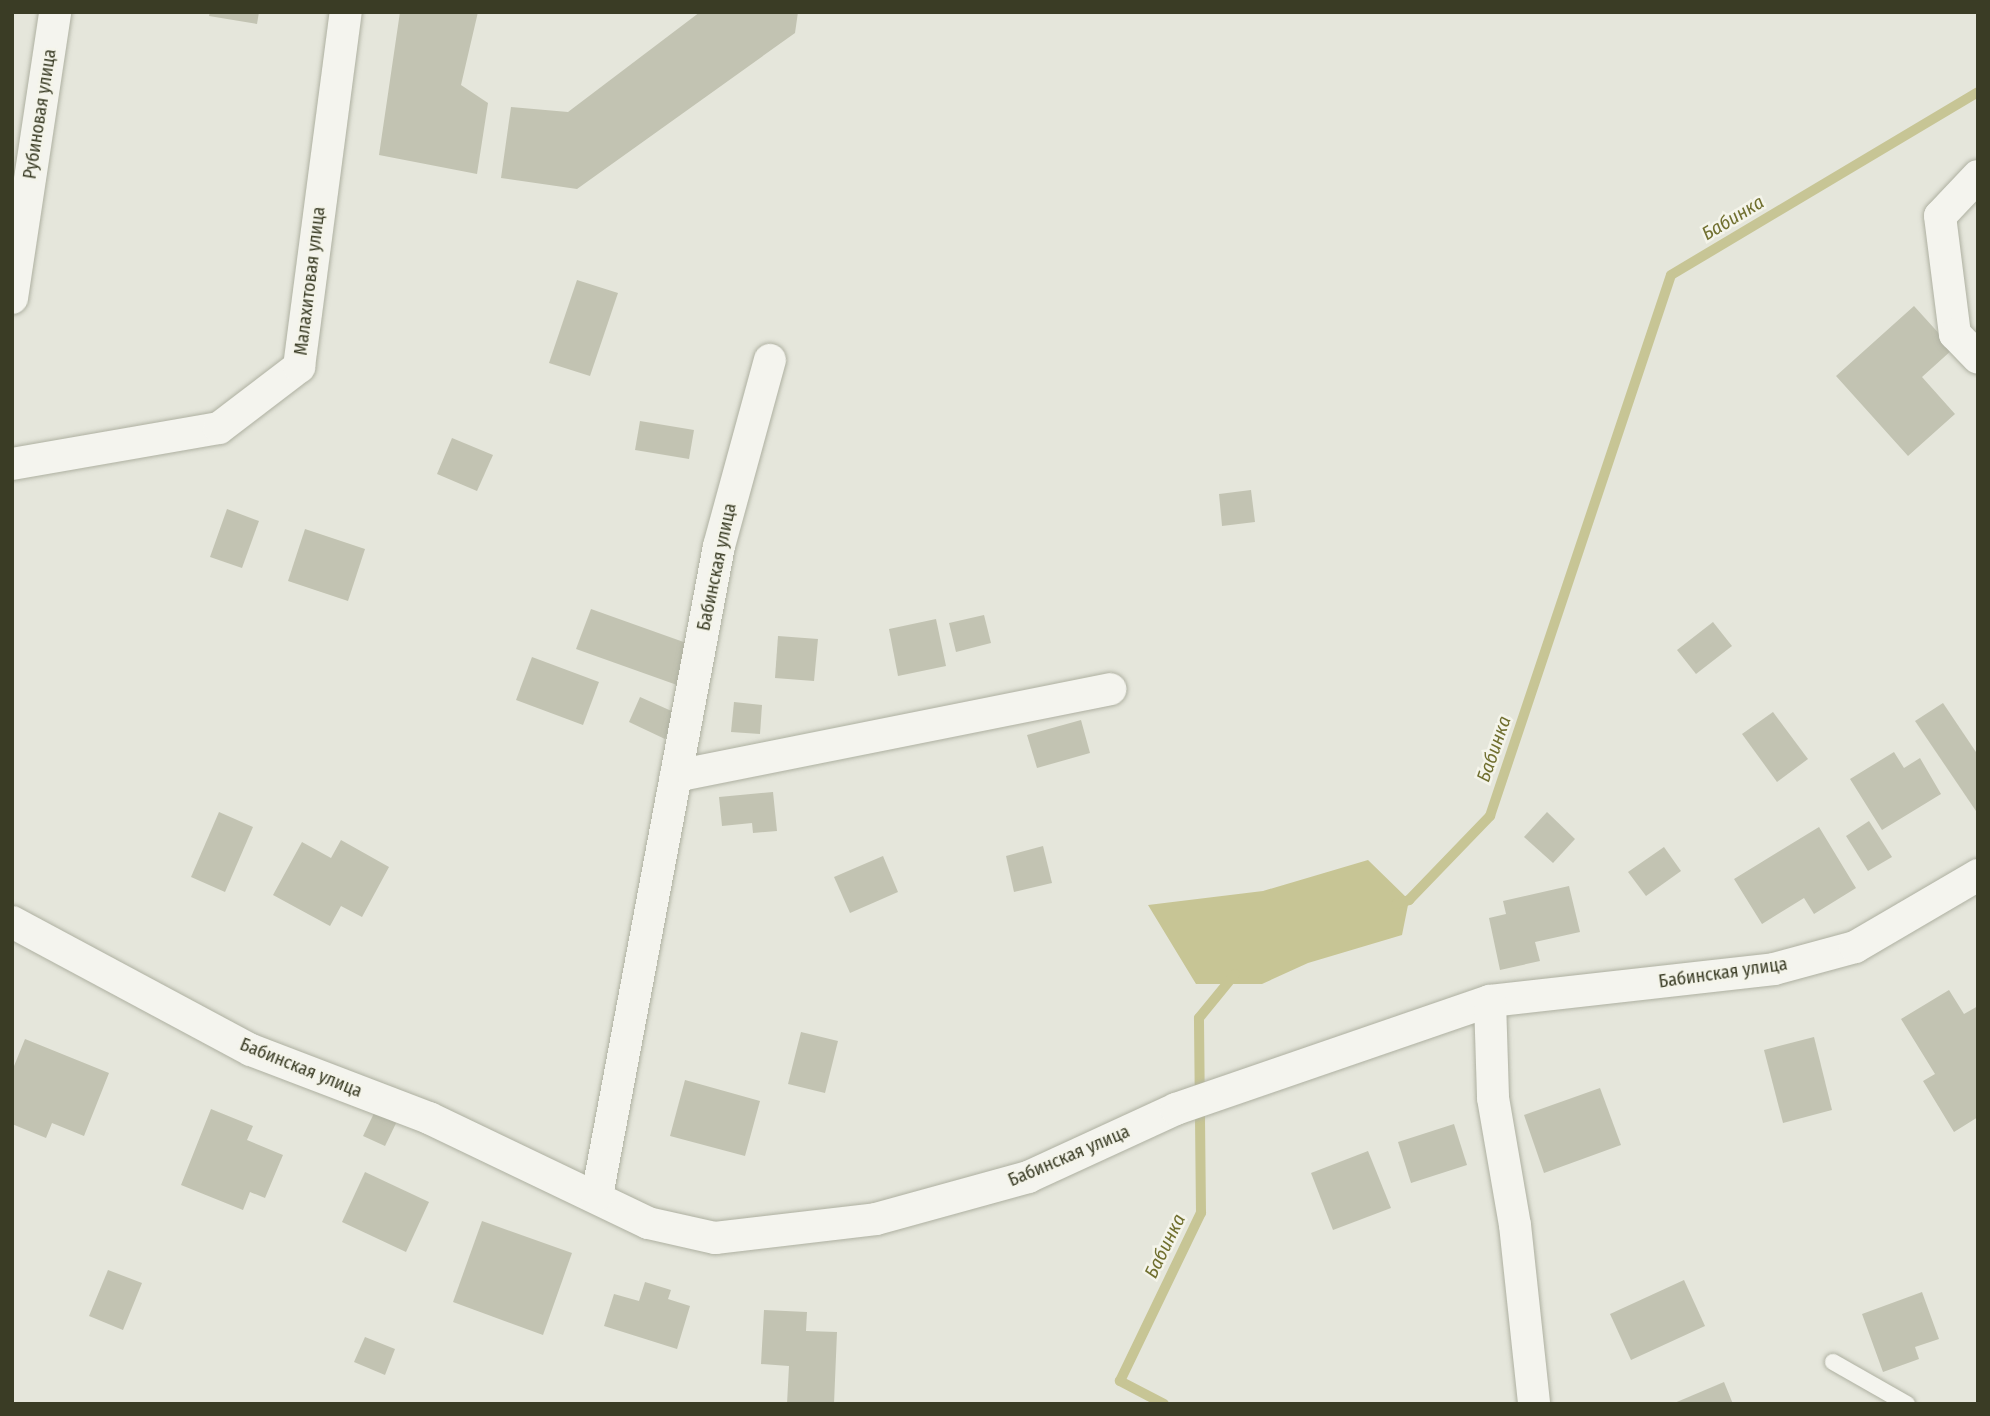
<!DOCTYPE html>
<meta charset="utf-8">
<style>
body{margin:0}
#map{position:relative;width:1990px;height:1416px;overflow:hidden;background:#e5e6db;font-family:"Fira Sans Condensed",sans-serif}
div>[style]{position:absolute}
.water>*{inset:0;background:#c7c595}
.stream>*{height:10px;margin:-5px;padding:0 5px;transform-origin:5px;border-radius:5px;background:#c7c595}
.building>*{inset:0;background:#c2c3b2}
.roads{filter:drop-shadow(0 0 2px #aeb0a1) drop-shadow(0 0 2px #aeb0a1)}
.service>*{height:16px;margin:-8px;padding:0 8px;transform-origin:8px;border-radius:8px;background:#f4f4ee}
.minor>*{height:32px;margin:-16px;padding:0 16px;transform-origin:16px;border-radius:16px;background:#f4f4ee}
span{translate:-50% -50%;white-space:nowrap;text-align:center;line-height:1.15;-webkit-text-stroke:5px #f4f4ea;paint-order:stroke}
.street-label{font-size:18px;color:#3a3c25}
.water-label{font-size:19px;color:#706f2f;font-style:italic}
.frame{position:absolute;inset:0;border:14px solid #3a3c25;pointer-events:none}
</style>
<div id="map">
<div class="water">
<div style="clip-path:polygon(1368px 860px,1409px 900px,1402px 935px,1308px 963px,1262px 984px,1196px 984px,1148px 905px,1263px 891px)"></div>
</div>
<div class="stream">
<div style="left:1396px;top:904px;width:14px;rotate:-17deg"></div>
<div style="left:1409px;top:900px;width:117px;rotate:-46deg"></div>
<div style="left:1490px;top:816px;width:570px;rotate:-71.5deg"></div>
<div style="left:1671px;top:275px;width:357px;rotate:-30.8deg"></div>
<div style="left:1164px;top:1404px;width:50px;rotate:-152.4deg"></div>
<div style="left:1120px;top:1381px;width:187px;rotate:-64.3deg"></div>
<div style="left:1201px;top:1213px;width:195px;rotate:-90.6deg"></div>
<div style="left:1199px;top:1018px;width:57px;rotate:-50.7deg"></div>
</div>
<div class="building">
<div style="clip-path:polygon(210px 12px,259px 12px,257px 24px,209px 16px)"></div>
<div style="clip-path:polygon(400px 12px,478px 12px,461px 85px,488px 103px,477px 174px,379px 155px)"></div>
<div style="clip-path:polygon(700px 12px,798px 12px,795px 33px,577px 189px,501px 178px,511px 107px,568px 112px)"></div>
<div style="clip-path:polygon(577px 280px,618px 293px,590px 376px,549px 363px)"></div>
<div style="clip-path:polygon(1914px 306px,1953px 349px,1922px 377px,1955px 414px,1908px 456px,1836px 376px)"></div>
<div style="clip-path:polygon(640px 421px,694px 430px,689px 459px,635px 450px)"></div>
<div style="clip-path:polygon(452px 438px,493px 455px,477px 491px,437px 474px)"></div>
<div style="clip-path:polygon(1251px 490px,1255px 522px,1222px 526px,1219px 494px)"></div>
<div style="clip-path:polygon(227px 509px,259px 521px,242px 568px,210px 557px)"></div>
<div style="clip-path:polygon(305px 529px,365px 549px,348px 601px,288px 581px)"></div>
<div style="clip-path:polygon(591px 609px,692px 645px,677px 685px,576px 649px)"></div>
<div style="clip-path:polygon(984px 615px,991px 643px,956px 652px,949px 623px)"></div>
<div style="clip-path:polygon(936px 619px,946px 666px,898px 676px,889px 629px)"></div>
<div style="clip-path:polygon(1713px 622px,1732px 646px,1696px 674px,1677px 650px)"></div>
<div style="clip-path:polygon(778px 636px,818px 639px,814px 681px,775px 678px)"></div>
<div style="clip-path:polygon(532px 657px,599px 682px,583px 725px,516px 700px)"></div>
<div style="clip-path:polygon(640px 697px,676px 713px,665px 739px,629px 722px)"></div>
<div style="clip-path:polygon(734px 702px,762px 705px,760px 734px,731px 732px)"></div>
<div style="clip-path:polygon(1943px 703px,1978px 755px,1978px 814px,1915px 721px)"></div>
<div style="clip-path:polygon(1773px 712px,1808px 759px,1777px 782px,1742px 734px)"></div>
<div style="clip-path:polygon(1081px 720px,1090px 753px,1037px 768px,1027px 735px)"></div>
<div style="clip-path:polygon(1894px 752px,1904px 768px,1920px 758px,1941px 794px,1882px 830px,1850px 779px)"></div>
<div style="clip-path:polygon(773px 792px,777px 831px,753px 833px,752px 823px,722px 826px,719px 797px)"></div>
<div style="clip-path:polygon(219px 812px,253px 827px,225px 892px,191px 877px)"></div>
<div style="clip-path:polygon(1547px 812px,1575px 839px,1553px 863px,1524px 837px)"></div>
<div style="clip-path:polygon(1869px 821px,1892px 857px,1868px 871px,1846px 836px)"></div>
<div style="clip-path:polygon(1819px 827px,1856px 888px,1814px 914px,1804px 898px,1762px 924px,1734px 879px)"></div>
<div style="clip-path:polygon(341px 840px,389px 867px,362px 917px,341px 906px,330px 926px,273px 895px,302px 842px,331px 858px)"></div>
<div style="clip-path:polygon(1043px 846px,1052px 883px,1014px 892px,1006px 856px)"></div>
<div style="clip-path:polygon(1664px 847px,1681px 871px,1646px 896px,1628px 872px)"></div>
<div style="clip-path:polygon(883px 856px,898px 892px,850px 913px,834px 877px)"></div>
<div style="clip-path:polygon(1569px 886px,1580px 932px,1535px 942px,1540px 961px,1500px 970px,1489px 918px,1506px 914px,1503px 901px)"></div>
<div style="clip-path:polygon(1949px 990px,1964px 1014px,1978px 1006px,1978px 1117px,1954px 1132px,1923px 1081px,1935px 1074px,1901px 1019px)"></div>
<div style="clip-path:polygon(801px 1032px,838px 1041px,825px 1093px,788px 1084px)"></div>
<div style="clip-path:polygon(1814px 1037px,1832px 1110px,1783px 1123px,1764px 1050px)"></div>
<div style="clip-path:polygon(25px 1039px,109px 1073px,84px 1136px,52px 1123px,46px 1138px,12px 1124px,12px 1071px)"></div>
<div style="clip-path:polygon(685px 1080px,760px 1101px,745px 1156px,670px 1136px)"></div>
<div style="clip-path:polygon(1600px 1088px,1621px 1145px,1544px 1173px,1524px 1115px)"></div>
<div style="clip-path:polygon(379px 1103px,401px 1113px,385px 1146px,363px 1136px)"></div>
<div style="clip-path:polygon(211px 1109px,253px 1126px,247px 1140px,283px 1155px,265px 1198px,250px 1192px,243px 1210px,181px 1185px)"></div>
<div style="clip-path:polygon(1454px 1124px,1467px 1165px,1411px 1183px,1398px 1142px)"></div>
<div style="clip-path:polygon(1368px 1151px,1391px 1208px,1333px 1230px,1311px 1173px)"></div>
<div style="clip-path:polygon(365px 1172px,429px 1202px,406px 1252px,342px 1222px)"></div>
<div style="clip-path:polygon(482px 1221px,572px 1253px,543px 1335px,453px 1302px)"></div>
<div style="clip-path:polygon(108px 1270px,142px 1283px,123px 1330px,89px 1316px)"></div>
<div style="clip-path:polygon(1684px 1280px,1705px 1326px,1631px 1360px,1610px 1314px)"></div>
<div style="clip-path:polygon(645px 1282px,671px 1290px,668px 1299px,690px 1306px,677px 1349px,604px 1326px,614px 1294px,639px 1301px)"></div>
<div style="clip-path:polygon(1922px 1292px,1939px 1339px,1915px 1347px,1919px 1359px,1883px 1372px,1862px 1314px)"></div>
<div style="clip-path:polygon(764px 1310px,807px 1312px,806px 1331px,837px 1332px,834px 1404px,787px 1404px,789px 1366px,761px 1364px)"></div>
<div style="clip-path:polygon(365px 1337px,395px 1349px,385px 1375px,354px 1362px)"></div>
<div style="clip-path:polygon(1724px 1382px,1733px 1404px,1672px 1404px)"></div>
</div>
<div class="roads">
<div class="service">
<div style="left:1833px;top:1362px;width:85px;rotate:29.6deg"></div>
</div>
<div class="minor">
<div style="left:1978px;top:176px;width:55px;rotate:133.5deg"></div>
<div style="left:1940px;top:216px;width:119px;rotate:82.8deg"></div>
<div style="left:1955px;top:334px;width:33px;rotate:46deg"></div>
<div style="left:12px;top:298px;width:289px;rotate:-81.4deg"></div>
<div style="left:12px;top:464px;width:210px;rotate:-9.9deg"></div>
<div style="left:219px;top:428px;width:101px;rotate:-37.3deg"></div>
<div style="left:299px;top:367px;width:358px;rotate:-82.5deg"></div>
<div style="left:676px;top:776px;width:443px;rotate:-11.3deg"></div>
<div style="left:12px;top:922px;width:271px;rotate:28.2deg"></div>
<div style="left:251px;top:1050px;width:191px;rotate:20.9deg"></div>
<div style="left:429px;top:1118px;width:243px;rotate:25.6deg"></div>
<div style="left:648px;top:1223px;width:69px;rotate:12.6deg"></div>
<div style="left:715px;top:1238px;width:162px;rotate:-6.7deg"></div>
<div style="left:876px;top:1219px;width:158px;rotate:-15.4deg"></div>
<div style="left:1028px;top:1177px;width:163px;rotate:-24.7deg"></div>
<div style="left:1176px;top:1109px;width:332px;rotate:-19deg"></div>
<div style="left:1490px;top:1001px;width:286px;rotate:-6.4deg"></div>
<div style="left:1774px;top:969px;width:84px;rotate:-15.2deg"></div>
<div style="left:1855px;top:947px;width:143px;rotate:-30.3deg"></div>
<div style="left:1490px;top:1001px;width:97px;rotate:88.2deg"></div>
<div style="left:1493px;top:1098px;width:129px;rotate:80.2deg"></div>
<div style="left:1515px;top:1225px;width:180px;rotate:83.9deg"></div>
<div style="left:597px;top:1196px;width:661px;rotate:-79.37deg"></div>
<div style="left:719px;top:546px;width:193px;rotate:-74.7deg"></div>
</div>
</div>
<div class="street-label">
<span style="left:40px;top:114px;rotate:-81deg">Рубиновая улица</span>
<span style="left:310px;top:281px;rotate:-83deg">Малахитовая улица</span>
<span style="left:717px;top:567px;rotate:-78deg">Бабинская улица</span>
<span style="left:1723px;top:973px;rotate:-8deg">Бабинская улица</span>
<span style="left:301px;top:1068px;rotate:22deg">Бабинская улица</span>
<span style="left:1069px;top:1156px;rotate:-23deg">Бабинская улица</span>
</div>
<div class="water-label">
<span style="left:1733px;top:218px;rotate:-31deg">Бабинка</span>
<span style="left:1494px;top:749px;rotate:-71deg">Бабинка</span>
<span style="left:1165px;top:1246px;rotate:-64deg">Бабинка</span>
</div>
<div class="frame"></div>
</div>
